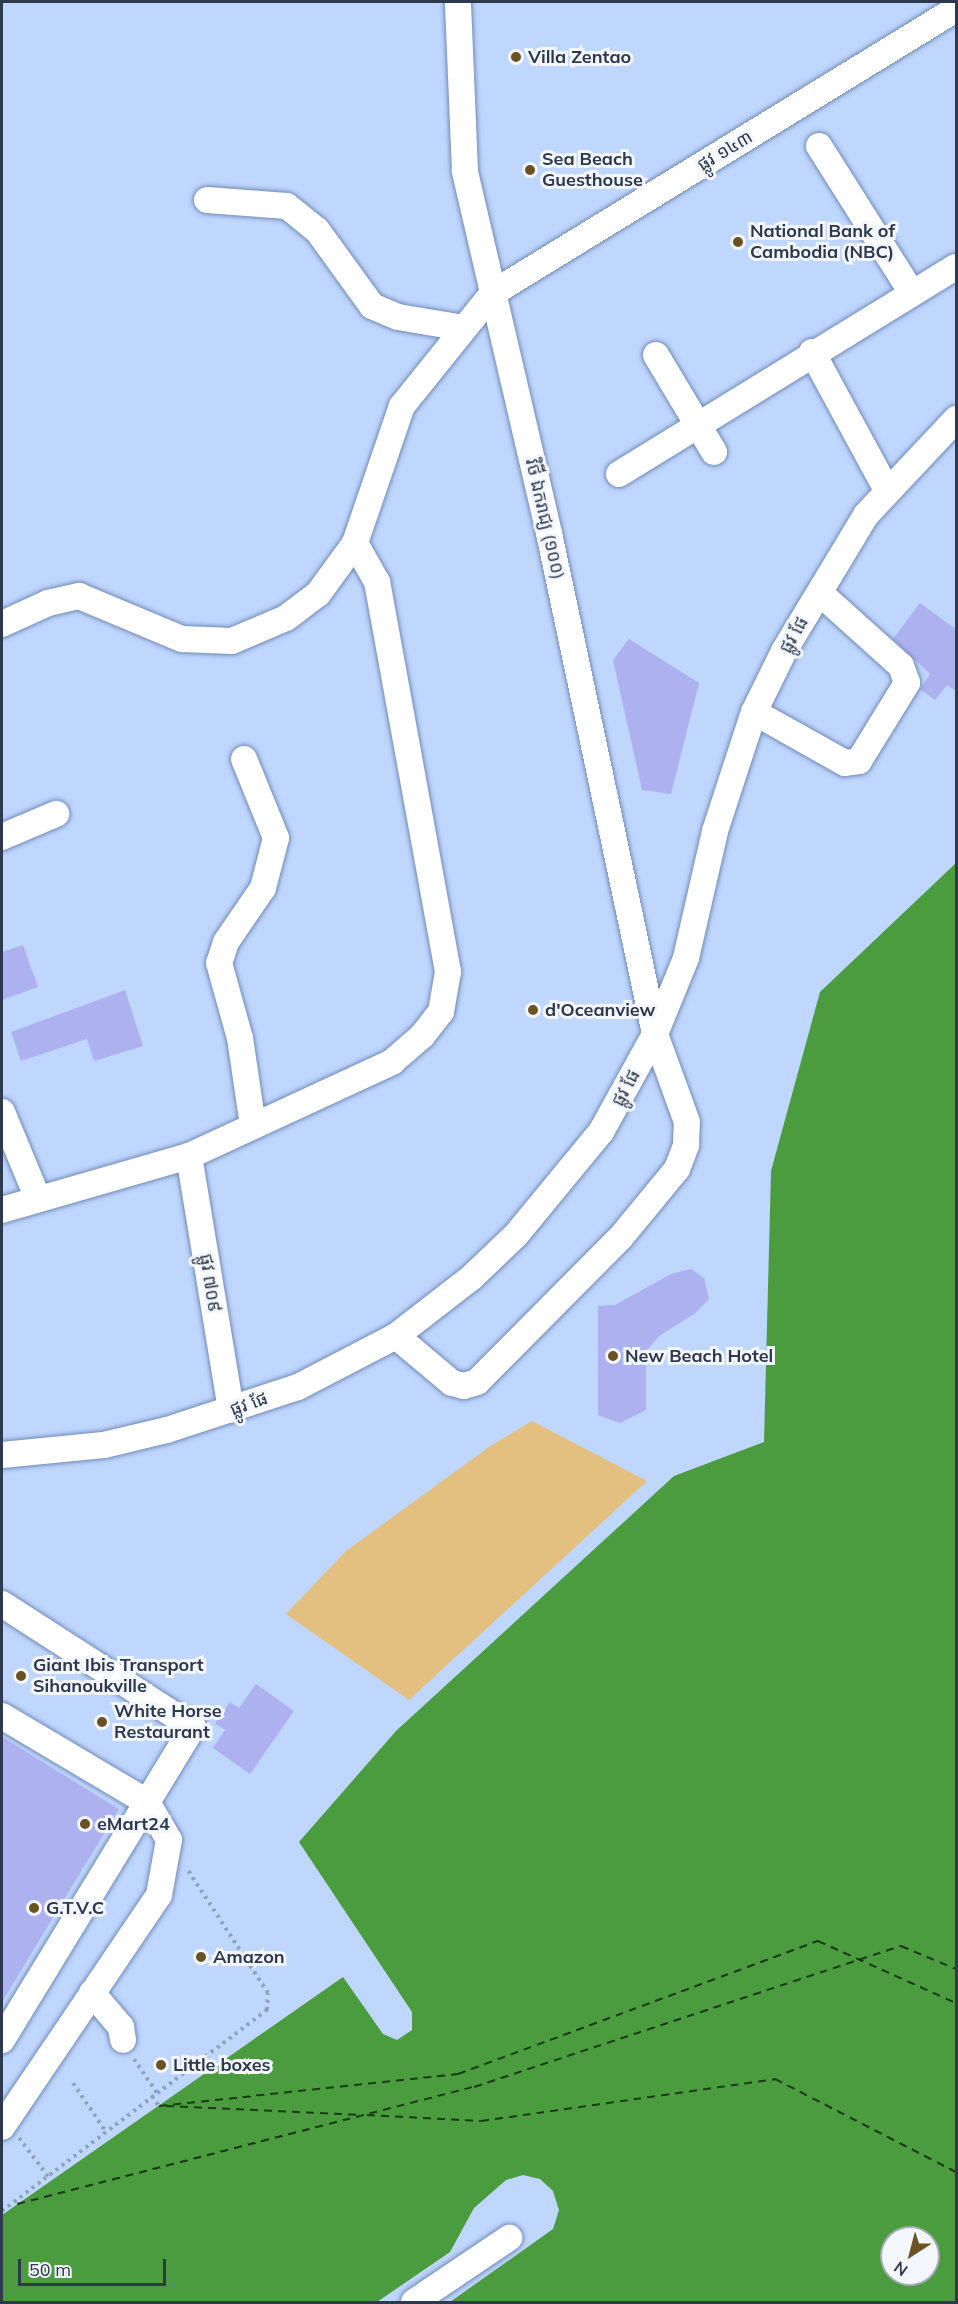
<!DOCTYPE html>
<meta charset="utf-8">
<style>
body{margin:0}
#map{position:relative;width:958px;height:2304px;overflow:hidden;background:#bfd6fd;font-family:Mulish,"Noto Sans Khmer",sans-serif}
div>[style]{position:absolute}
.green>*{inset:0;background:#e4c080}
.water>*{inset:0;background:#4b9b3f}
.ferry>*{height:1.5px;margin-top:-0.75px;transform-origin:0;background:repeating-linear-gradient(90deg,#1a3a15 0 8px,transparent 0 14px)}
.building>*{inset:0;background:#adb1f0}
.path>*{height:4px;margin-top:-2px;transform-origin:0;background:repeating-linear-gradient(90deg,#8ea1c1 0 3px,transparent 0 7.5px)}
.roads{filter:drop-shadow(0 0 2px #718bb8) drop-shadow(0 0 2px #718bb8)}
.minor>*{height:26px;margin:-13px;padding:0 13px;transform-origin:13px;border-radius:13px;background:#fff}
.dots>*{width:16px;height:16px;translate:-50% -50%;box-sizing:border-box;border:3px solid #f3f6fb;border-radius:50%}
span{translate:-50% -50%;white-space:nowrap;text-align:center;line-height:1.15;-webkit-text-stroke:6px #f3f6fb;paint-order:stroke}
.poi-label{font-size:18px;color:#2e394d;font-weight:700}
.left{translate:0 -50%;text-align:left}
.street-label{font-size:18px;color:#2e394d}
.frame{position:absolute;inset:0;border:3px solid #2e394d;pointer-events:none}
.north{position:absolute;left:880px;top:2226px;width:60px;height:60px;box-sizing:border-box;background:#f3f6fb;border:2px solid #a4aab5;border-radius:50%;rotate:216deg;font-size:16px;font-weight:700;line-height:24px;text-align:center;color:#2e394d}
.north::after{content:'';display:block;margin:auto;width:21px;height:27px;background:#6b5223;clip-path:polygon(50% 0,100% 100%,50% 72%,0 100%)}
.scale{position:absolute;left:18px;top:2259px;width:148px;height:27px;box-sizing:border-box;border:3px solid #2e394d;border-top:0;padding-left:8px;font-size:18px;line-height:21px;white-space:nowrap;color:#2e394d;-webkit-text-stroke:4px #f3f6fb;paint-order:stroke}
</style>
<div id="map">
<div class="green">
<div style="clip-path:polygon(532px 1421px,647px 1481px,409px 1700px,286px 1614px,346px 1551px,489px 1447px)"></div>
</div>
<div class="water">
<div style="clip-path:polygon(evenodd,956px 863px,956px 2302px,450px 2302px,553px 2229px,559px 2210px,553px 2191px,540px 2179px,523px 2175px,506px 2180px,474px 2208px,450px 2252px,377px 2302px,2px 2302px,2px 2215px,343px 1977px,383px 2034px,397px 2040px,412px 2030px,412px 2012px,299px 1842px,396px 1731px,674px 1476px,764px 1442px,771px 1171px,820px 992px,956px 863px,892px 2238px,928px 2238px,928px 2274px,892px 2274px,892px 2238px)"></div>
</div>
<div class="ferry">
<div style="left:159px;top:2106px;width:301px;rotate:-6.1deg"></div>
<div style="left:458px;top:2074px;width:384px;rotate:-20.3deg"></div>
<div style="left:818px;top:1941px;width:151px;rotate:24.2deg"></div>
<div style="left:166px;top:2106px;width:196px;rotate:2.6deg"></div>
<div style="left:367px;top:2115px;width:114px;rotate:3deg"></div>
<div style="left:481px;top:2121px;width:297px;rotate:-8.1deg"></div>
<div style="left:775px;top:2079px;width:203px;rotate:27.2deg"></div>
<div style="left:17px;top:2204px;width:472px;rotate:-14.4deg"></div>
<div style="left:474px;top:2087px;width:450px;rotate:-18.3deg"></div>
<div style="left:901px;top:1946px;width:60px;rotate:22.7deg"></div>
</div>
<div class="building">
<div style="clip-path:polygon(920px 603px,957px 630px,957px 692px,947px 685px,935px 700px,920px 689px,930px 674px,893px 639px)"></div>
<div style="clip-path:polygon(629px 639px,699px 683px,671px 794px,642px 790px,613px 660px)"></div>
<div style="clip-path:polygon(23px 945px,38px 987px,2px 1000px,2px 952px)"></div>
<div style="clip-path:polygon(125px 990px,143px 1046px,94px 1061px,87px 1039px,21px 1061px,11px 1032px)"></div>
<div style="clip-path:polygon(691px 1269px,704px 1278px,709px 1299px,694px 1314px,659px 1336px,646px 1351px,646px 1410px,620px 1423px,598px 1415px,598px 1306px,615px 1305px,671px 1274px)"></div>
<div style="clip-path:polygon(256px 1684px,294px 1711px,250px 1774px,213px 1748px,225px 1730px,215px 1723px,230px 1702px,239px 1708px)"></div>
<div style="clip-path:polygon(2px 1737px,119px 1809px,2px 2002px)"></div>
</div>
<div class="path">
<div style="left:134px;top:2059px;width:41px;rotate:55.9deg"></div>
<div style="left:73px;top:2083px;width:59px;rotate:56deg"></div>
<div style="left:152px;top:2096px;width:12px;rotate:55deg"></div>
<div style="left:19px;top:2138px;width:48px;rotate:52.7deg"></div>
<div style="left:2px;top:2211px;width:333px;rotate:-37.2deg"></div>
<div style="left:267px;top:2010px;width:17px;rotate:-87deg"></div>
<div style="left:268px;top:1993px;width:150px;rotate:-123.1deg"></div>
</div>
<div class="roads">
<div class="minor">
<div style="left:819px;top:146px;width:174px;rotate:57.7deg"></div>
<div style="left:207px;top:200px;width:80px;rotate:4.3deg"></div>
<div style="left:287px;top:206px;width:38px;rotate:39deg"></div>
<div style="left:317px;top:230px;width:94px;rotate:54.1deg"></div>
<div style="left:372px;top:306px;width:28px;rotate:23deg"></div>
<div style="left:398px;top:317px;width:67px;rotate:9.5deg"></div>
<div style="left:812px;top:352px;width:157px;rotate:61.5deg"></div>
<div style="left:656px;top:355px;width:113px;rotate:59.1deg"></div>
<div style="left:619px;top:474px;width:395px;rotate:-31.6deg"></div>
<div style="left:2px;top:624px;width:51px;rotate:-24.5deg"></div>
<div style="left:48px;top:603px;width:32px;rotate:-13deg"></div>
<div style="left:79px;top:596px;width:112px;rotate:22.7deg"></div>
<div style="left:182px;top:639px;width:50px;rotate:2.3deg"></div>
<div style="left:232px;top:641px;width:59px;rotate:-23.1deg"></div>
<div style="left:286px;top:618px;width:40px;rotate:-37deg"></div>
<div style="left:318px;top:594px;width:63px;rotate:-54deg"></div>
<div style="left:355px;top:543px;width:145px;rotate:-71.1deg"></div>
<div style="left:402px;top:406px;width:145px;rotate:-51.2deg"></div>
<div style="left:493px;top:293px;width:543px;rotate:-31.52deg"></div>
<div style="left:754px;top:712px;width:104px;rotate:29.3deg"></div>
<div style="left:845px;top:763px;width:14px;rotate:-8deg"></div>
<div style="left:859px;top:761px;width:92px;rotate:-58.4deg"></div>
<div style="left:907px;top:683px;width:18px;rotate:-109deg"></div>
<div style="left:901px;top:666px;width:109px;rotate:-138deg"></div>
<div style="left:244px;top:759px;width:85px;rotate:67.9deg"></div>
<div style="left:276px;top:838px;width:52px;rotate:104.6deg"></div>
<div style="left:263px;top:888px;width:65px;rotate:124.4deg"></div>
<div style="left:226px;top:942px;width:22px;rotate:108deg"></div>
<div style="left:219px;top:963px;width:78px;rotate:74.4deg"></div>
<div style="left:240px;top:1038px;width:89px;rotate:81.6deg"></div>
<div style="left:2px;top:837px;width:59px;rotate:-23.1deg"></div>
<div style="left:2px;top:1112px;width:94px;rotate:67.5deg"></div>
<div style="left:189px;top:1156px;width:257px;rotate:80.6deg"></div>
<div style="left:2px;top:1210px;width:195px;rotate:-16.1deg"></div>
<div style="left:189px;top:1156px;width:224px;rotate:-24.8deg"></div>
<div style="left:392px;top:1062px;width:40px;rotate:-41deg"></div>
<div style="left:422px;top:1036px;width:31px;rotate:-52deg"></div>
<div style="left:441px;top:1012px;width:41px;rotate:-80.1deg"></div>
<div style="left:448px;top:972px;width:396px;rotate:-100.3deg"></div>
<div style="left:377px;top:582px;width:45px;rotate:-119.4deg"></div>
<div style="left:396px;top:1336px;width:73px;rotate:40deg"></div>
<div style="left:452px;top:1383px;width:12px;rotate:14deg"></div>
<div style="left:464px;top:1386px;width:14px;rotate:-17deg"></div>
<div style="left:477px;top:1382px;width:204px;rotate:-45.2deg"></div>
<div style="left:621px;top:1237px;width:88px;rotate:-50.5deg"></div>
<div style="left:677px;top:1169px;width:26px;rotate:-69deg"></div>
<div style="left:686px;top:1145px;width:23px;rotate:-88deg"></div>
<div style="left:687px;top:1122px;width:94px;rotate:-110deg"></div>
<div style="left:655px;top:1034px;width:512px;rotate:-101.95deg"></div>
<div style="left:549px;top:533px;width:372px;rotate:-103.1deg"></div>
<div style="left:465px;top:171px;width:169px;rotate:-92.4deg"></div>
<div style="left:2px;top:1455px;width:102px;rotate:-5.6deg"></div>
<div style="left:104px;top:1445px;width:65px;rotate:-13.4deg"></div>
<div style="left:167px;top:1430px;width:138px;rotate:-18.2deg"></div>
<div style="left:298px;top:1387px;width:110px;rotate:-27.5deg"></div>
<div style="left:396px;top:1336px;width:96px;rotate:-37.8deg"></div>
<div style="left:472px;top:1277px;width:61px;rotate:-43.7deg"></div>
<div style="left:516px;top:1235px;width:134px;rotate:-50.5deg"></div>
<div style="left:601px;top:1132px;width:112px;rotate:-61.1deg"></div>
<div style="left:655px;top:1034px;width:82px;rotate:-67.8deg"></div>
<div style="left:686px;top:958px;width:130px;rotate:-77.1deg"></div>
<div style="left:715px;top:831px;width:125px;rotate:-71.9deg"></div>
<div style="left:754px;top:712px;width:68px;rotate:-63.8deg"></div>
<div style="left:784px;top:651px;width:159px;rotate:-58.9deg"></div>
<div style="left:866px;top:515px;width:132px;rotate:-46.8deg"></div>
<div style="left:2px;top:1604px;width:227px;rotate:32.8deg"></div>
<div style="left:193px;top:1727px;width:367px;rotate:121.4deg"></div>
<div style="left:2px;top:1716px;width:169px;rotate:30.7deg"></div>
<div style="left:147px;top:1802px;width:44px;rotate:59.9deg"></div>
<div style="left:169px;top:1840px;width:56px;rotate:100.3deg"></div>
<div style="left:159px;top:1895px;width:280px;rotate:124.1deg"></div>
<div style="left:92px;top:1993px;width:45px;rotate:49.5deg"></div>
<div style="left:121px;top:2027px;width:13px;rotate:81deg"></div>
<div style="left:414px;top:2302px;width:115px;rotate:-34deg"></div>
</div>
</div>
<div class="dots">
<div style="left:516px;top:57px;background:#6b5223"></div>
<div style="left:530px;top:170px;background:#6b5223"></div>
<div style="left:738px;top:242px;background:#6b5223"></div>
<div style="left:533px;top:1010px;background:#6b5223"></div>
<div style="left:613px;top:1356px;background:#6b5223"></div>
<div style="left:21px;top:1676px;background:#6b5223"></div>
<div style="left:102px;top:1722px;background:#6b5223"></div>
<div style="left:85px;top:1824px;background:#6b5223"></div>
<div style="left:34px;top:1908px;background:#6b5223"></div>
<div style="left:201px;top:1957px;background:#6b5223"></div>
<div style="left:161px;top:2065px;background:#6b5223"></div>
</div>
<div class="poi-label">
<span class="left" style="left:528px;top:57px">Villa Zentao</span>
<span class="left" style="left:542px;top:170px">Sea Beach<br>Guesthouse</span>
<span class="left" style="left:750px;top:242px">National Bank of<br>Cambodia (NBC)</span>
<span class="left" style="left:545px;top:1010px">d'Oceanview</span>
<span class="left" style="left:625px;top:1356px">New Beach Hotel</span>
<span class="left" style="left:33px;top:1676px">Giant Ibis Transport<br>Sihanoukville</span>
<span class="left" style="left:114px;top:1722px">White Horse<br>Restaurant</span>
<span class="left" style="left:97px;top:1824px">eMart24</span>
<span class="left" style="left:46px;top:1908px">G.T.V.C</span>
<span class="left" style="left:213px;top:1957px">Amazon</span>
<span class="left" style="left:173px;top:2065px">Little boxes</span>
</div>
<div class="street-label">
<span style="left:725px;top:151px;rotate:-31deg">ផ្លូវ ១៤៣</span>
<span style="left:545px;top:519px;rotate:77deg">វិថី ឯករាជ្យ (១០០)</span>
<span style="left:794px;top:635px;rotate:-60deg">ផ្លូវ ផែ</span>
<span style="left:626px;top:1088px;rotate:-61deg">ផ្លូវ ផែ</span>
<span style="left:210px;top:1283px;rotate:81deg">ផ្លូវ ៧០៩</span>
<span style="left:249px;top:1404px;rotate:-19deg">ផ្លូវ ផែ</span>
</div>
<div class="frame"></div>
<div class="north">N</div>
<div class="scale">50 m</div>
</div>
